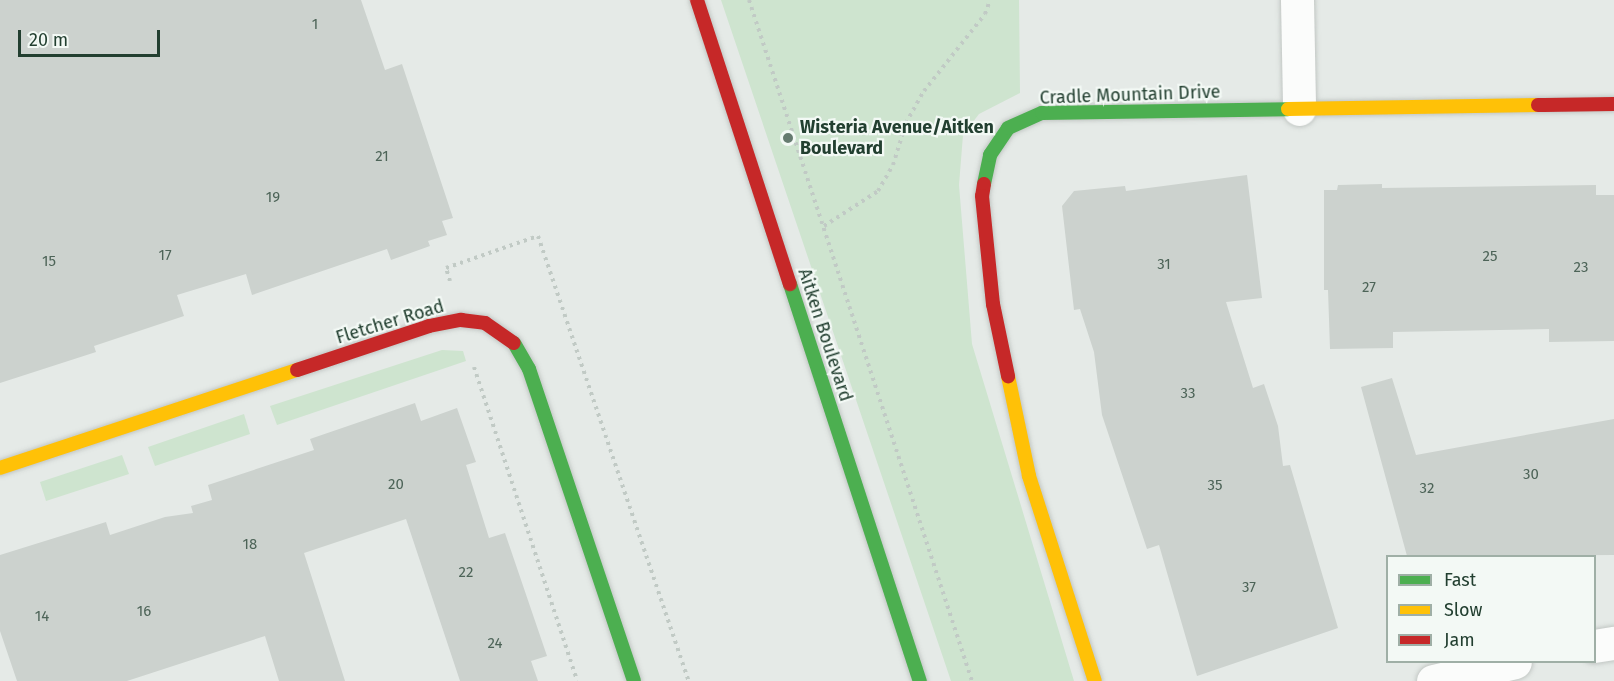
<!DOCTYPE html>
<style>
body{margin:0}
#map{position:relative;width:1614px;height:681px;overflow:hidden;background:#e5eae7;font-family:"Fira Sans",sans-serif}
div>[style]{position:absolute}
.green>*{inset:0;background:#cee4cf}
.building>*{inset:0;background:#ccd2ce}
.path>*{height:4px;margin-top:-2px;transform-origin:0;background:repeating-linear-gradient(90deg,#c1cac5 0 3px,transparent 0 7.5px)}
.roads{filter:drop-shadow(0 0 2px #c2c7c4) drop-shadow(0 0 2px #c2c7c4)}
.street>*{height:33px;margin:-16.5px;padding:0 16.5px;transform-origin:16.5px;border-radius:16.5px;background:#fbfcfb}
.fast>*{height:14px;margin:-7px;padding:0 7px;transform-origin:7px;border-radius:7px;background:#4caf50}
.slow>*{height:14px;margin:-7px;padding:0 7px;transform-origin:7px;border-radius:7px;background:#ffc107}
.jam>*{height:14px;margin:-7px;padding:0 7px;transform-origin:7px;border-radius:7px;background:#c62828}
.dots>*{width:16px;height:16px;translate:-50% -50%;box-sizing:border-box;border:3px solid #f3f9f5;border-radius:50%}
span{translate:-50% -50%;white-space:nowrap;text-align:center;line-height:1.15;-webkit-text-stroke:4.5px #f3f9f5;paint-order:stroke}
.number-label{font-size:15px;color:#4d6458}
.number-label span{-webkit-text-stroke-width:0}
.street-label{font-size:18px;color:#223f30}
.poi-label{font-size:18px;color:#223f30;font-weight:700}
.left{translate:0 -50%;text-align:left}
.legend{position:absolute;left:1386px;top:555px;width:210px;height:108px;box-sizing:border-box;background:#f3f9f5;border:2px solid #9fafa6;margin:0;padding:8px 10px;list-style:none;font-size:18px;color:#223f30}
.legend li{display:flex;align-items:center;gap:12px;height:30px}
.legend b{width:30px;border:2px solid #9fafa6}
.scale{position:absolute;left:18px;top:30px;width:142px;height:27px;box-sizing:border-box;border:3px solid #223f30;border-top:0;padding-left:8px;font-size:18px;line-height:21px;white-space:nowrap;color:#223f30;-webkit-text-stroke:4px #f3f9f5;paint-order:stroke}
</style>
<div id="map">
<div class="green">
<div style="clip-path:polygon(721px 0,1019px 0,1020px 93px,979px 114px,963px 135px,959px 185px,972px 344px,1074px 681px,951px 681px)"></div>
<div style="clip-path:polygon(442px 350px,463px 351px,466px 361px,277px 425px,270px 406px)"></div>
<div style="clip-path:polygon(244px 414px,250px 434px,155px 466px,148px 447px)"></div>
<div style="clip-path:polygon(122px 455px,129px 474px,46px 501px,40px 482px)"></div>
</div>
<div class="building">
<div style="clip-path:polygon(0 0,361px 0,385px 70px,402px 64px,453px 218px,442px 221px,447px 235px,428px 241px,430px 246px,391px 260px,387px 249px,252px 295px,246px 274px,177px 295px,184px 316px,94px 346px,96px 352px,0 383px)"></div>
<div style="clip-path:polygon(1247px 175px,1262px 298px,1226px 302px,1253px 388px,1264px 384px,1278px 426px,1283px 466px,1290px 465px,1338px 628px,1197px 676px,1159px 545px,1147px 549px,1102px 415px,1094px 352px,1080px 309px,1074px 310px,1062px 206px,1074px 191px,1125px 186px,1126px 191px,1133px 190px)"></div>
<div style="clip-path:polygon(1382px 184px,1382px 188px,1596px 185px,1596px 195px,1614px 195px,1614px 341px,1549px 342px,1549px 329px,1393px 332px,1393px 348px,1330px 349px,1328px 290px,1324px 290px,1324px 190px,1337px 190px,1338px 185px)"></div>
<div style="clip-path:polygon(1392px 378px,1416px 455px,1614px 419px,1614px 555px,1407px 556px,1361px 387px)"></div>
<div style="clip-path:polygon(415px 403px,421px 421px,457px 408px,476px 462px,466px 465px,489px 538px,505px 533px,547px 656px,531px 661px,538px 681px,460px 681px,406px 519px,304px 553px,345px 681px,279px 681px,265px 636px,127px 681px,17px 681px,0 631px,0 555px,106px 522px,110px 535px,165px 517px,193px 513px,191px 506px,212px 500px,208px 485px,314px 450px,310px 439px)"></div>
</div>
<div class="path">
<div style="left:749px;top:0;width:717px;rotate:71.87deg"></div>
<div style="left:824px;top:226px;width:64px;rotate:-32.9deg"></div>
<div style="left:878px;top:191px;width:30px;rotate:-60deg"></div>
<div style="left:893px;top:165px;width:44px;rotate:-72.8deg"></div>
<div style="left:906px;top:123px;width:37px;rotate:-61deg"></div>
<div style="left:924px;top:91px;width:98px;rotate:-51.6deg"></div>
<div style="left:985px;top:14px;width:15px;rotate:-70deg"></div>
<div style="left:450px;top:281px;width:14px;rotate:-107deg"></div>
<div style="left:446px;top:268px;width:97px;rotate:-19.2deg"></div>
<div style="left:538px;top:236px;width:470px;rotate:71.3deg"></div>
<div style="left:474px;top:367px;width:330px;rotate:71.8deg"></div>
</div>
<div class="roads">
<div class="street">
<div style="left:1297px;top:0;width:109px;rotate:88.9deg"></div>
<div style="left:1594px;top:646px;width:20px;rotate:-9deg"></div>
<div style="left:1433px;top:681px;width:84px;rotate:-13deg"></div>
</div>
<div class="fast">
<div style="left:984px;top:184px;width:30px;rotate:-78deg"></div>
<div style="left:990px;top:155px;width:32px;rotate:-56deg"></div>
<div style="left:1008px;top:128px;width:37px;rotate:-24deg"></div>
<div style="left:1042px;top:113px;width:246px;rotate:-0.9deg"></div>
<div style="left:790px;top:284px;width:418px;rotate:71.9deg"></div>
<div style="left:514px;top:343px;width:30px;rotate:60deg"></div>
<div style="left:529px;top:369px;width:329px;rotate:71.4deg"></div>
</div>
<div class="slow">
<div style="left:1288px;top:109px;width:250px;rotate:-0.9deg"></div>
<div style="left:1008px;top:376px;width:102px;rotate:78.1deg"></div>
<div style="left:1029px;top:476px;width:215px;rotate:72.2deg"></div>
<div style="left:0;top:468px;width:313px;rotate:-18.3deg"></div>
</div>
<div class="jam">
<div style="left:697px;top:0;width:299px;rotate:71.9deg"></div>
<div style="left:1538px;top:105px;width:76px;rotate:-0.8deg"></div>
<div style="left:984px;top:184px;width:12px;rotate:99deg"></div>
<div style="left:982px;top:196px;width:109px;rotate:84.2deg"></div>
<div style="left:993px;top:304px;width:74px;rotate:78.2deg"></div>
<div style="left:297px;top:370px;width:139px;rotate:-18.4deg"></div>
<div style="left:429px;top:326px;width:33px;rotate:-11deg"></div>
<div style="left:461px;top:320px;width:24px;rotate:7deg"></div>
<div style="left:485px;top:323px;width:35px;rotate:35deg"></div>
</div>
</div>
<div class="dots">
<div style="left:788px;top:138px;background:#667b70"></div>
</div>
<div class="number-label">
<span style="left:315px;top:25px">1</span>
<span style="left:382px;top:157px">21</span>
<span style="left:273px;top:198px">19</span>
<span style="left:165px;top:256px">17</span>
<span style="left:1490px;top:257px">25</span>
<span style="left:49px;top:262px">15</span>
<span style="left:1164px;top:265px">31</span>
<span style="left:1581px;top:268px">23</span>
<span style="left:1369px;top:288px">27</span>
<span style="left:1188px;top:394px">33</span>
<span style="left:1531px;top:475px">30</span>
<span style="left:396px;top:485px">20</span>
<span style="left:1215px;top:486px">35</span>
<span style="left:1427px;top:489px">32</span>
<span style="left:250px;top:545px">18</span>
<span style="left:466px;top:573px">22</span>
<span style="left:1249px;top:588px">37</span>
<span style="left:144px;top:612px">16</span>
<span style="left:42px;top:617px">14</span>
<span style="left:495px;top:644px">24</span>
</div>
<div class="street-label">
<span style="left:1130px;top:95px;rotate:-2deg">Cradle Mountain Drive</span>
<span style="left:390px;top:322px;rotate:-17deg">Fletcher Road</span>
<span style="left:825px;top:335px;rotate:72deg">Aitken Boulevard</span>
</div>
<div class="poi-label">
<span class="left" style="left:800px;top:138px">Wisteria Avenue/Aitken<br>Boulevard</span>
</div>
<ul class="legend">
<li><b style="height:8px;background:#4caf50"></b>Fast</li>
<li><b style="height:8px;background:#ffc107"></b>Slow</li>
<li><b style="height:8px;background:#c62828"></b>Jam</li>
</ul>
<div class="scale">20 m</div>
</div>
